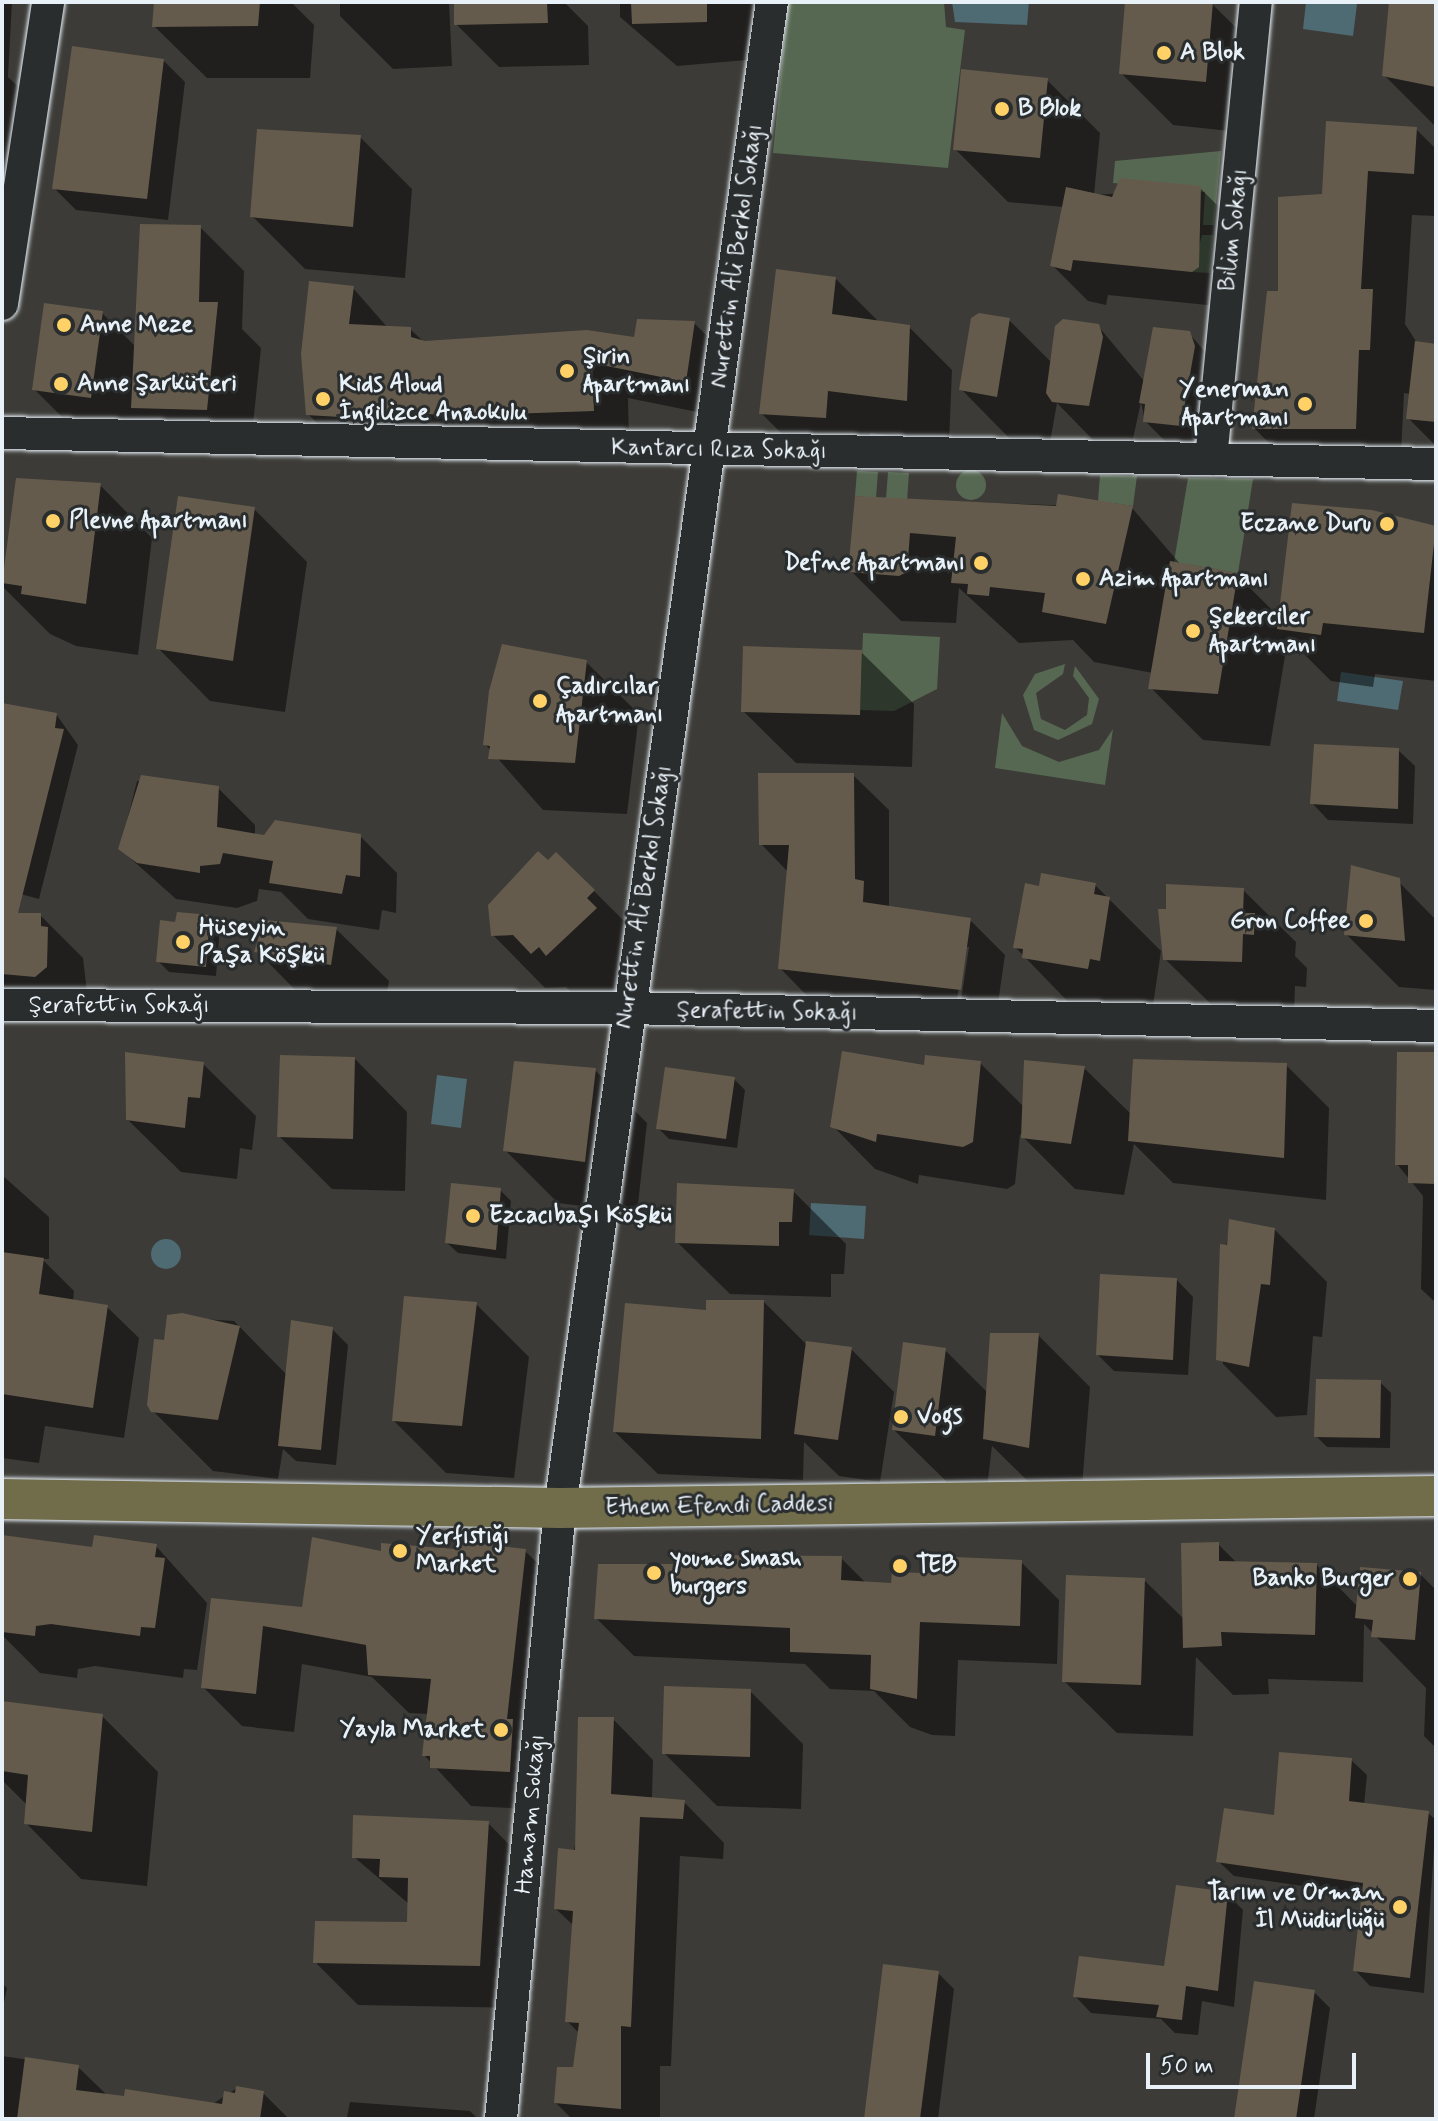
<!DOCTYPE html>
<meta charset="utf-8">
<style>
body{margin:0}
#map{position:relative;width:1438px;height:2121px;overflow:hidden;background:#3c3b37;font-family:Mynerve,sans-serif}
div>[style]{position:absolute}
.green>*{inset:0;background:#576852}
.round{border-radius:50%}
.water>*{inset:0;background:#4e6a72}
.shadow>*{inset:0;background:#0007}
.building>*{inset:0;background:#655b4c}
.roads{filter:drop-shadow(0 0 2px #e8f1f8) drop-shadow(0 0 2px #e8f1f8)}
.minor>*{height:32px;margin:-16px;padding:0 16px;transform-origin:16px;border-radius:16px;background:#2a2d2e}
.major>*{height:40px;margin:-20px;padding:0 20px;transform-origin:20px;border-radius:20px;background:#716d4b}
.dots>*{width:22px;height:22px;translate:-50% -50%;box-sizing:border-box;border:4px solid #2a2d2e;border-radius:50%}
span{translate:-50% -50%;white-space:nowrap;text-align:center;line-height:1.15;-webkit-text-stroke:6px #2a2d2e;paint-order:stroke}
.poi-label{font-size:24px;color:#e8f1f8;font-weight:700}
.left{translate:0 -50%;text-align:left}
.right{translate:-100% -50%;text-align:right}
.street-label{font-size:24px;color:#e8f1f8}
.frame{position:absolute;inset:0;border:4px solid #e8f1f8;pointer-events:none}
.scale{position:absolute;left:1146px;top:2053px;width:210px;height:36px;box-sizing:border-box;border:4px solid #e8f1f8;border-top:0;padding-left:10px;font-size:24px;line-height:28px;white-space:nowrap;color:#e8f1f8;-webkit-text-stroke:6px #2a2d2e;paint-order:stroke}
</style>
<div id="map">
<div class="green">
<div style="clip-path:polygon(788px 2px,944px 2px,946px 27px,965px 30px,948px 168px,773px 153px)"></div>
<div style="clip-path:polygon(1221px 151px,1214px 225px,1203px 225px,1205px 192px,1113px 183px,1115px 161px)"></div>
<div style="clip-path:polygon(1202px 235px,1213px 235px,1210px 273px,1192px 272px)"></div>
<div class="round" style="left:956px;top:470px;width:30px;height:30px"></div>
<div style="clip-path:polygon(857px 471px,878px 472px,876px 498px,855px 496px)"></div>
<div style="clip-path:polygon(888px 472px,909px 473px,907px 501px,886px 499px)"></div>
<div style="clip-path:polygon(1100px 475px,1137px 476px,1133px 506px,1098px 501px)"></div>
<div style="clip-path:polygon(1188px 478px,1253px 479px,1238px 573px,1174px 562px)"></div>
<div style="clip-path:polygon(863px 633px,940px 637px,937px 689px,894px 711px,860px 710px)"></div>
<div style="clip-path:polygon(1065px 664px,1063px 674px,1036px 693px,1041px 719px,1065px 730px,1087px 715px,1089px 698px,1073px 676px,1075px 666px,1099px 699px,1092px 724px,1058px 740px,1034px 730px,1023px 695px,1035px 674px)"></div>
<div style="clip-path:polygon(1002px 713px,1022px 746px,1059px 762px,1099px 750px,1113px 729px,1105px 785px,995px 768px)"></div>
</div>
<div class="water">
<div style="clip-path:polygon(952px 2px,1029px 2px,1027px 25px,955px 22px)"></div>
<div style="clip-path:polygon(1306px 2px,1357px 4px,1353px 36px,1303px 29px)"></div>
<div style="clip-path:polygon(1341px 672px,1403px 681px,1398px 710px,1337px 701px)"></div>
<div style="clip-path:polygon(437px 1075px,467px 1079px,461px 1128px,431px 1124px)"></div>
<div style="clip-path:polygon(811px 1203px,866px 1206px,864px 1239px,809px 1235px)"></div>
<div class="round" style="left:151px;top:1239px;width:30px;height:30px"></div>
</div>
<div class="shadow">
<div style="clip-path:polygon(2px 2px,12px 2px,8px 77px,28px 96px,25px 189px,2px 188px)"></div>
<div style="clip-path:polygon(156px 2px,291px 2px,314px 25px,310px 78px,207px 78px,154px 26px)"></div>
<div style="clip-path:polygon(340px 2px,449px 2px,452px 66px,393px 69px,340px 16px)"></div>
<div style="clip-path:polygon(456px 2px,564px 2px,588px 26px,589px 65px,499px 67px,456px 24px)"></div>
<div style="clip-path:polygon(620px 2px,760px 2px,780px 57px,677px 66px,620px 17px)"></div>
<div style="clip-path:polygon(1128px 2px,1212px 4px,1265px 56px,1258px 134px,1173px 125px,1121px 73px)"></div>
<div style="clip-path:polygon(1391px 2px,1436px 2px,1436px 127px,1384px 75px)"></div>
<div style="clip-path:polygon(164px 61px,185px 82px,168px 220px,76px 210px,54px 188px)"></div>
<div style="clip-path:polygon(1047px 80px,1100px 133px,1094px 195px,1200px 188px,1236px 224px,1227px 307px,1108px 295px,1106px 305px,1088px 301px,1052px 265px,1064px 207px,1008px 202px,955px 149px)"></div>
<div style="clip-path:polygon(1416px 129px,1436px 149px,1436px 216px,1412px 215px,1405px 324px,1417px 343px,1436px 345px,1436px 446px,1408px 418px,1411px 394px,1404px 393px,1400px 473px,1299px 473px,1254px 428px,1280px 293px,1323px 196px)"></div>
<div style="clip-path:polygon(360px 137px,412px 189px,405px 278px,305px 269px,252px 216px)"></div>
<div style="clip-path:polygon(200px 227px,244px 271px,242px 329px,261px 348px,250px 453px,87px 442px,34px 389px,102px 313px,136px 347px)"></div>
<div style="clip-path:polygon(835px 278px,878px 321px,909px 327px,952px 370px,949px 443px,870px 433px,869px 460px,804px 456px,761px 413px)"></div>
<div style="clip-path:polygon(353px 288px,388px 328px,410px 329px,425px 343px,636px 339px,694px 323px,730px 359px,722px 417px,628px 398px,629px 447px,344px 451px,308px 414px)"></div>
<div style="clip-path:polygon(1009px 320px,1052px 363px,1098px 326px,1145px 382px,1189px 333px,1237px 390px,1223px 468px,1188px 464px,1145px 421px,1141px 402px,1131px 448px,1097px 444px,1057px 403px,1049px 448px,1013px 442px,961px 389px)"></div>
<div style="clip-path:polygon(18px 480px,100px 485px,152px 538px,138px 655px,76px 646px,50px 634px,2px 586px)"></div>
<div style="clip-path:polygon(857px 498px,1132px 508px,1181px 565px,1237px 575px,1280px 618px,1372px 512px,1436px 528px,1436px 681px,1375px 674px,1373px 687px,1331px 681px,1288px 638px,1270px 746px,1203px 740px,1151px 688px,1153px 673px,1094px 662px,1073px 640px,1019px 643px,959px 588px,956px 623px,901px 621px,851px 571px)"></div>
<div style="clip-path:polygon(254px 509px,307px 562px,285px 712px,210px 701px,158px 648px)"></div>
<div style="clip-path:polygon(861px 652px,914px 704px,912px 767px,796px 763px,743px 711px)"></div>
<div style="clip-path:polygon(586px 662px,639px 714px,627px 814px,543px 810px,485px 744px)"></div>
<div style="clip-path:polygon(2px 705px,56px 714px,78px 745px,39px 899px,2px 889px)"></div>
<div style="clip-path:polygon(1398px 750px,1415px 766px,1413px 824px,1328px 820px,1312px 803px)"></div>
<div style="clip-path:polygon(evenodd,853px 775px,889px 810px,889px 908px,970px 920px,1005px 955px,995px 1024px,815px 1004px,780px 968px,788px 872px,761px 844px,853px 775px,965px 947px,969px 947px,961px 1000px,957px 999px,965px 947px)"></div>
<div style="clip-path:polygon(137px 781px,218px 788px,255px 825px,255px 835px,360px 836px,397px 873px,396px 913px,382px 910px,379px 930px,308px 919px,281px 892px,259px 889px,257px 901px,237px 908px,176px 899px,120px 849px)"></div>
<div style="clip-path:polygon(1396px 879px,1436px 920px,1436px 990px,1399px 987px,1346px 934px)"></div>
<div style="clip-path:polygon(1095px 885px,1161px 951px,1152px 1012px,1076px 1010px,1015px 947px,1041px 888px)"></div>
<div style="clip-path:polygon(1243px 890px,1296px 942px,1295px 956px,1307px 968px,1306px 987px,1295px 986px,1294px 1014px,1218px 1011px,1165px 959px)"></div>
<div style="clip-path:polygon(594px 891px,646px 943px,648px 962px,600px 1007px,585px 1005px,566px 987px,545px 988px,493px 935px)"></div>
<div style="clip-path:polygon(2px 914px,40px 915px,83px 958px,89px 1010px,2px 1018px)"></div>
<div style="clip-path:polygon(209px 917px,220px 927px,216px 976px,169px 972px,158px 961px,177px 924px)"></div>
<div style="clip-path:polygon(336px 929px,389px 981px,383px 1016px,309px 1004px,257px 951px)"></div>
<div style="clip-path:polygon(127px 1054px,203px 1064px,256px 1116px,252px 1150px,240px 1148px,237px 1179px,181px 1172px,128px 1120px)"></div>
<div style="clip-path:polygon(1436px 1054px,1436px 1303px,1421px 1289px,1423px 1196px,1397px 1164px)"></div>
<div style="clip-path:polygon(355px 1059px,407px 1112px,405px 1191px,332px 1189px,279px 1136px)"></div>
<div style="clip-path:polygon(980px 1063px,1024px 1107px,1084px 1068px,1132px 1115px,1286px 1065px,1329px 1108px,1326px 1200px,1173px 1183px,1134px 1144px,1124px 1195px,1075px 1189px,1020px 1134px,1015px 1184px,1007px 1189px,919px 1175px,918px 1184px,875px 1169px,833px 1126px,925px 1067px)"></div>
<div style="clip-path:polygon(595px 1070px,647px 1123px,637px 1213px,558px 1203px,505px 1150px)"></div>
<div style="clip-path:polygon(734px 1079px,745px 1090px,737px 1148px,669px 1139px,658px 1128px)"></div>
<div style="clip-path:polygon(2px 1175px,49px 1217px,49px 1259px,42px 1259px,74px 1291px,73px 1302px,107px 1307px,139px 1338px,124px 1438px,45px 1426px,39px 1463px,2px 1458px)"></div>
<div style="clip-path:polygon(500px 1190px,511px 1201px,506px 1259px,458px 1253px,447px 1243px)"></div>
<div style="clip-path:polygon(793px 1191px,846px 1244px,844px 1274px,831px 1274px,831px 1297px,730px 1294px,677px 1242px)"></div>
<div style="clip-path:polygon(1231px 1221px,1274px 1229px,1327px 1282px,1322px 1337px,1313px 1336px,1307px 1415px,1276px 1417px,1223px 1364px,1219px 1282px)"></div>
<div style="clip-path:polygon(1177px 1280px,1193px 1297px,1188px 1375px,1114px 1371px,1098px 1355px)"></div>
<div style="clip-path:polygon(764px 1302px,807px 1345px,851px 1349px,894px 1392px,880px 1482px,839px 1476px,804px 1442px,803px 1480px,658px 1474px,615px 1432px,708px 1312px)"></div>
<div style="clip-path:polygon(476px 1304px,529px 1357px,514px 1478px,446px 1473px,394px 1421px)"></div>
<div style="clip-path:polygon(169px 1317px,234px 1321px,287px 1375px,332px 1329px,348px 1345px,336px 1465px,296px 1461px,283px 1449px,278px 1479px,213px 1471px,153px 1411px)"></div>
<div style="clip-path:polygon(1038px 1335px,1090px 1387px,1081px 1499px,1038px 1491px,992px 1446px,987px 1488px,947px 1482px,894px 1430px,945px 1350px,988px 1393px)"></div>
<div style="clip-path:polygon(1380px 1382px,1391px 1393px,1390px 1448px,1327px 1447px,1316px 1436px)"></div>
<div style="clip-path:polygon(2px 1537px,94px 1549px,156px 1546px,207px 1603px,197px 1670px,184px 1669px,183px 1678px,95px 1666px,78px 1669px,77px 1678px,40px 1673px,2px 1635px)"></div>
<div style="clip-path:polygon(1218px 1544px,1237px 1563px,1317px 1565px,1358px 1607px,1420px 1574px,1436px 1590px,1436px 1748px,1424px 1736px,1426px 1688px,1364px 1624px,1363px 1682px,1268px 1679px,1269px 1694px,1233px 1695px,1196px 1657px,1193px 1736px,1117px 1733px,1064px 1681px,1144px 1580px,1185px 1620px)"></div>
<div style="clip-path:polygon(525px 1551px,564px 1589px,548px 1810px,471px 1806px,424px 1755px,429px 1714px,409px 1713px,372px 1677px,302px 1664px,294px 1732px,242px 1726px,203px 1687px,213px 1600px,304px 1610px,383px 1553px)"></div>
<div style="clip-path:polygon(841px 1558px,867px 1584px,893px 1585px,1021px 1562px,1059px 1600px,1057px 1664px,958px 1660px,955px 1736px,932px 1735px,910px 1727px,874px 1691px,830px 1689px,805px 1664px,634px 1656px,596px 1618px,705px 1566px)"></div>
<div style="clip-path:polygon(750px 1691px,803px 1744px,801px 1809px,717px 1806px,664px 1753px)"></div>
<div style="clip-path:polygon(2px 1703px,102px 1716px,158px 1772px,147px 1886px,81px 1879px,26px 1823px,27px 1805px,2px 1780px)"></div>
<div style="clip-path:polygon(613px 1719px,653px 1760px,652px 1799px,684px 1802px,724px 1843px,723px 1859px,680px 1856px,671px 2066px,660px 2066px,660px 2119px,572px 2119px,556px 2103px,575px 2069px,580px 2034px,567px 2021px,574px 1926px,556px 1909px)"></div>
<div style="clip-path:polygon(1351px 1760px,1367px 1775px,1364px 1805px,1428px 1813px,1436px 1820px,1424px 1993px,1370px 1986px,1355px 1970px,1364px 1895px,1234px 1876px,1218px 1861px)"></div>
<div style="clip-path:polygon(488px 1823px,530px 1866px,522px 2008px,358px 2005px,315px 1962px,408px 1924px,409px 1904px,354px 1857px)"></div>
<div style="clip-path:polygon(1227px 1894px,1243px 1910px,1234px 2007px,1202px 2001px,1198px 2035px,1175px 2033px,1161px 2019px,1091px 2013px,1075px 1996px,1165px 1968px)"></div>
<div style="clip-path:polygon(938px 1973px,954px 1989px,938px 2119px,866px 2119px)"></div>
<div style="clip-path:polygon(2px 1983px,7px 1988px,2px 2012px)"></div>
<div style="clip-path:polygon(1314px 1992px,1330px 2008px,1314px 2119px,1236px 2119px)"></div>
<div style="clip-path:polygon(2px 2056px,78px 2067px,108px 2096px,211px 2105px,237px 2088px,263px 2093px,289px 2119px,2px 2119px)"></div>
<div style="clip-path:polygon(350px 2102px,470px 2111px,478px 2119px,333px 2119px,347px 2117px)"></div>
</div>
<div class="building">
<div style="clip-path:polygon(154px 2px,260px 2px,258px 26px,152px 27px)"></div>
<div style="clip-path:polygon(454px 2px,547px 2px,548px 23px,454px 25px)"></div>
<div style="clip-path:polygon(631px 2px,707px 2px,707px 22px,632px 24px)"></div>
<div style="clip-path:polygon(1125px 2px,1213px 2px,1206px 82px,1119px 74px)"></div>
<div style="clip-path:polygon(1389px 2px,1436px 2px,1436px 87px,1382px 76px)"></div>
<div style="clip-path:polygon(72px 46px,164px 59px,147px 199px,52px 189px)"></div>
<div style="clip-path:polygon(961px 69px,1048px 78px,1040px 158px,953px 150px)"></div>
<div style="clip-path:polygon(1326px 121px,1417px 127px,1414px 174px,1368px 171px,1361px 289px,1373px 289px,1370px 350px,1359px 350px,1356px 429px,1252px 429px,1267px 291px,1278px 291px,1278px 197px,1322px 194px)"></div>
<div style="clip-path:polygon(257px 129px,361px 135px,353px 227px,250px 217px)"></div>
<div style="clip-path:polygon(1120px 178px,1201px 186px,1199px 267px,1192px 272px,1073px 260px,1071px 271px,1050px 266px,1066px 187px,1112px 197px)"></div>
<div style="clip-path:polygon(140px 224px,201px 225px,199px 302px,218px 302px,207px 410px,131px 408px)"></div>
<div style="clip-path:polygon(776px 269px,836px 277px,832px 314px,910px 325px,907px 401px,828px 391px,826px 418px,759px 414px)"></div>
<div style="clip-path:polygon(309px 281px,354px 286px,349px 324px,411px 327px,411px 337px,425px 341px,587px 330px,634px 337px,637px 319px,695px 321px,686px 382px,592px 363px,594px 411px,456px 416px,341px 408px,340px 417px,306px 415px,301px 354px)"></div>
<div style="clip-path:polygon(44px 303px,103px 311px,91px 398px,32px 390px)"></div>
<div style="clip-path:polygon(979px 313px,1010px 318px,997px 397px,959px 390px,971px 318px)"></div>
<div style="clip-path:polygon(1063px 319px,1099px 324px,1103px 337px,1089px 406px,1052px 402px,1046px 393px,1055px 326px)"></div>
<div style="clip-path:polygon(1153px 327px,1190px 331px,1195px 346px,1181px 426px,1143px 422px,1145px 404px,1139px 403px)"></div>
<div style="clip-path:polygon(1415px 341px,1436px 344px,1436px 422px,1406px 419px)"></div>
<div style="clip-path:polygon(16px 478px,101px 483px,86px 604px,21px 594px,22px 586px,2px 583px)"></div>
<div style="clip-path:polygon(1058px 494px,1133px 506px,1106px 624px,1042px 612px,1045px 593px,990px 587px,989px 596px,967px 594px,968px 584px,951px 583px,956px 537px,910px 533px,907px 572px,899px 576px,848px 572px,855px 496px,1056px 506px)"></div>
<div style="clip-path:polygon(178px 496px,255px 507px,233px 661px,156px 649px)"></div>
<div style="clip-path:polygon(1292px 503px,1372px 510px,1436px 526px,1424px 633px,1323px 623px,1321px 635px,1277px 629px)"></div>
<div style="clip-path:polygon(1170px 561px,1238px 573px,1218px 694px,1148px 689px)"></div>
<div style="clip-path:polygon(502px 644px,587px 660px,575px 763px,488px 759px,490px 746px,483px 745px,489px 691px)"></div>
<div style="clip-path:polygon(743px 646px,862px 650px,860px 715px,741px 712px)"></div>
<div style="clip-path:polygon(2px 703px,57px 713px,55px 728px,64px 729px,18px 913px,41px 913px,41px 926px,48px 927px,47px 967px,35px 977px,2px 974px)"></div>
<div style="clip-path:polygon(1314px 744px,1399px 748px,1398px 809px,1310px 804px)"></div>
<div style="clip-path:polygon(758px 773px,854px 773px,855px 879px,864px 881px,863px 902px,971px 918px,961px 990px,778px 969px,789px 845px,759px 845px)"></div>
<div style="clip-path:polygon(141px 775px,219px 786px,217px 827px,264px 835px,275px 820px,361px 834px,360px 877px,346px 875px,342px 894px,269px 883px,273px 861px,223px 853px,220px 864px,200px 866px,200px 873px,137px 863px,118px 849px)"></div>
<div style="clip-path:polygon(538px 851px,548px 860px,556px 852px,595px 890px,587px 898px,597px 908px,546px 956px,539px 947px,531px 954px,513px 935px,491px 936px,488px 905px)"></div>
<div style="clip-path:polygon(1351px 865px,1400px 878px,1405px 941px,1344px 935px)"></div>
<div style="clip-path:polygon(1041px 873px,1096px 883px,1094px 894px,1110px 897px,1100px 961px,1090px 959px,1088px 969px,1022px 958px,1023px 949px,1013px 948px,1025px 883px,1039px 886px)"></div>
<div style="clip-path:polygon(1166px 884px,1244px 888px,1243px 913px,1255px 913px,1254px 935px,1243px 934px,1242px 962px,1163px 960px,1158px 909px,1166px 909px)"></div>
<div style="clip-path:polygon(177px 912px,210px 915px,206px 967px,156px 962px,160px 920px,175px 922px)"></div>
<div style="clip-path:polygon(264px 920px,337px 927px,331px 965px,254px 952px)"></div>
<div style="clip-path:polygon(842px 1051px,924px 1065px,925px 1055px,981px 1061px,973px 1142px,963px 1147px,877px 1134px,876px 1142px,830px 1127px)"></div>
<div style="clip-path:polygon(125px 1052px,204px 1062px,200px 1098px,188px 1097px,185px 1128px,126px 1120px)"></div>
<div style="clip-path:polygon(1397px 1052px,1436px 1052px,1436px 1184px,1408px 1183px,1408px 1165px,1395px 1165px)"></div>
<div style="clip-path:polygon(280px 1055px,355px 1057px,353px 1139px,277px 1137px)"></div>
<div style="clip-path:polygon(1133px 1059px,1287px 1063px,1284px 1158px,1128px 1141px)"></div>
<div style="clip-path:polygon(1024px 1060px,1085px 1066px,1071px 1144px,1021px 1138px)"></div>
<div style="clip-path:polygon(514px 1061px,596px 1068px,585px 1162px,503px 1151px)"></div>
<div style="clip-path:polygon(665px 1067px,735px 1077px,726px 1139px,656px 1129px)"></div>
<div style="clip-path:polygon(451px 1183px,501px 1188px,496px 1250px,445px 1243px)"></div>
<div style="clip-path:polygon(677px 1183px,794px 1189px,792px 1222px,779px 1222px,779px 1246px,675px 1243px)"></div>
<div style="clip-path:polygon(1229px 1219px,1275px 1228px,1270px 1285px,1261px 1284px,1249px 1367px,1216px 1360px,1220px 1244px,1227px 1245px)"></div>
<div style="clip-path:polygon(2px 1252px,44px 1258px,39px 1294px,108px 1305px,93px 1408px,2px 1394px)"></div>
<div style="clip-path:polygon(1100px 1274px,1177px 1278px,1173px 1360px,1096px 1355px)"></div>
<div style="clip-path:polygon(404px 1296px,477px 1302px,462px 1426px,392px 1421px)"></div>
<div style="clip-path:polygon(706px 1300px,764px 1300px,761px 1439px,613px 1432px,625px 1303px,706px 1310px)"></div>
<div style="clip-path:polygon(182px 1313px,240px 1326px,218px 1420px,151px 1412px,147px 1405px,154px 1339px,164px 1340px,167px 1315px)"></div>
<div style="clip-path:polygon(291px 1320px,333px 1327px,321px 1450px,278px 1446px)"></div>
<div style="clip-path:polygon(990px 1333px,1039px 1333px,1029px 1448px,983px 1439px)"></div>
<div style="clip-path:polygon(806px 1341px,852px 1347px,838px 1440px,794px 1434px)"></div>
<div style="clip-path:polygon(903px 1342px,946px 1348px,935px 1436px,892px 1430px)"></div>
<div style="clip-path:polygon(1316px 1379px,1381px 1380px,1380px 1438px,1314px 1437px)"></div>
<div style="clip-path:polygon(2px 1535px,92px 1547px,94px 1535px,157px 1544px,155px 1557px,165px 1558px,155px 1628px,141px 1627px,140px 1636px,51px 1624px,36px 1626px,35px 1636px,2px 1632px)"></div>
<div style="clip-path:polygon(312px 1537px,381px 1551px,381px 1543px,454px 1549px,454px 1541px,526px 1549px,507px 1719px,513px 1719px,510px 1772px,430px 1768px,430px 1756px,422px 1756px,431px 1679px,368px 1675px,366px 1645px,263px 1626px,256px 1694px,201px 1688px,211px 1598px,302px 1607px)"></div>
<div style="clip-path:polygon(1219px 1542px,1219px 1561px,1317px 1563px,1315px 1635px,1221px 1632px,1222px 1646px,1183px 1648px,1181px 1543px)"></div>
<div style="clip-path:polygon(704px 1555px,842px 1556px,841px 1580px,891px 1583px,892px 1572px,954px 1574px,954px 1557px,1022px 1560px,1020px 1626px,920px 1622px,917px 1699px,870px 1689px,871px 1655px,790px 1652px,790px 1628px,594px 1619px,598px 1564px,703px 1564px)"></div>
<div style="clip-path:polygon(1360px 1567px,1421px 1572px,1415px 1640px,1371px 1637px,1373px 1620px,1355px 1618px)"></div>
<div style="clip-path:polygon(1066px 1575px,1145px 1578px,1141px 1685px,1062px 1682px)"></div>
<div style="clip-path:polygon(664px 1686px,751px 1689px,750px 1757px,662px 1754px)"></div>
<div style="clip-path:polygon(2px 1701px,103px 1714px,92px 1832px,24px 1824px,28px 1775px,2px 1771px)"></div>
<div style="clip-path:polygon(578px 1717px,614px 1717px,611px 1794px,685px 1800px,683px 1819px,640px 1817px,631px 2027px,621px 2026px,621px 2109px,554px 2103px,557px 2067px,573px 2067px,579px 2023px,565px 2022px,573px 1911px,554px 1909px,558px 1848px,575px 1850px)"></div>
<div style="clip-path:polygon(1279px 1752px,1352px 1758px,1349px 1801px,1429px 1811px,1410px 1978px,1353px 1971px,1363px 1883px,1216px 1862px,1224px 1808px,1274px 1815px)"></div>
<div style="clip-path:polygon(353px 1815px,489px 1821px,480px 1966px,313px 1963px,315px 1921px,407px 1922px,408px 1878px,379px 1877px,380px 1859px,352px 1858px)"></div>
<div style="clip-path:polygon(1176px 1885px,1228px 1892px,1218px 1991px,1186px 1986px,1182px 2020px,1156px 2017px,1159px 2005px,1073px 1997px,1079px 1956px,1164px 1966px)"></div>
<div style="clip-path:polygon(883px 1964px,939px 1971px,920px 2119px,864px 2119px)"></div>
<div style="clip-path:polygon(1254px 1981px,1315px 1990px,1296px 2119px,1234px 2119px)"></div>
<div style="clip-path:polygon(25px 2057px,79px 2065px,76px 2090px,124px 2096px,125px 2089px,222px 2104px,224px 2091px,235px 2093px,236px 2086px,264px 2091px,260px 2119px,17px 2119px)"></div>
</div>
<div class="roads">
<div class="minor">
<div style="left:2px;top:304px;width:305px;rotate:-81.3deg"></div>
<div style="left:2px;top:433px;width:1434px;rotate:1.24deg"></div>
<div style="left:1211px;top:459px;width:459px;rotate:-84.4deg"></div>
<div style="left:2px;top:1005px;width:625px;rotate:0.28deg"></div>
<div style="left:627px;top:1008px;width:809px;rotate:1.27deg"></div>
<div style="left:501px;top:2119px;width:614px;rotate:-84.48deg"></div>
<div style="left:560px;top:1508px;width:1521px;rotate:-81.99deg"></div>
</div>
<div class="major">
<div style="left:2px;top:1499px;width:558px;rotate:0.92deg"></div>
<div style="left:560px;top:1508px;width:876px;rotate:-0.78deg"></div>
</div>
</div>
<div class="dots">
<div style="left:1164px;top:53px;background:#ffd166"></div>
<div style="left:1002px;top:109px;background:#ffd166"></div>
<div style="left:64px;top:325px;background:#ffd166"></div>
<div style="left:567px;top:371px;background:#ffd166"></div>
<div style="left:61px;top:384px;background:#ffd166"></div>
<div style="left:323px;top:399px;background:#ffd166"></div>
<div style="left:1305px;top:404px;background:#ffd166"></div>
<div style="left:53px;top:521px;background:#ffd166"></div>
<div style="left:1387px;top:524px;background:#ffd166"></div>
<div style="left:981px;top:563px;background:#ffd166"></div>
<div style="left:1083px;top:579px;background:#ffd166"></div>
<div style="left:1193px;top:631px;background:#ffd166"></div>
<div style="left:540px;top:701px;background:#ffd166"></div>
<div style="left:1366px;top:921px;background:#ffd166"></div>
<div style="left:183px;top:942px;background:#ffd166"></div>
<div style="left:473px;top:1216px;background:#ffd166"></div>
<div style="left:901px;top:1417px;background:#ffd166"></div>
<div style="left:400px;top:1551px;background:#ffd166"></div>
<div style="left:900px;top:1566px;background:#ffd166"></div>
<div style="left:654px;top:1573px;background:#ffd166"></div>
<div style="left:1410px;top:1579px;background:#ffd166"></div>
<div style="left:501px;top:1730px;background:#ffd166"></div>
<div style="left:1400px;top:1907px;background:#ffd166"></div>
</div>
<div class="poi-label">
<span class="left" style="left:1180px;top:53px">A Blok</span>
<span class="left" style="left:1018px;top:109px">B Blok</span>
<span class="left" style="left:80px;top:325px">Anne Meze</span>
<span class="left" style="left:583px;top:371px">Şirin<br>Apartmanı</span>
<span class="left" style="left:77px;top:384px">Anne Şarküteri</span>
<span class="left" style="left:339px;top:399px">Kids Aloud<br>İngilizce Anaokulu</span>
<span class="right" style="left:1289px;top:404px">Yenerman<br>Apartmanı</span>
<span class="left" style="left:69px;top:521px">Plevne Apartmanı</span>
<span class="right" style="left:1371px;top:524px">Eczane Duru</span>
<span class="right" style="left:965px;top:563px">Defne Apartmanı</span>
<span class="left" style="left:1099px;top:579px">Azim Apartmanı</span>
<span class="left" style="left:1209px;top:631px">Şekerciler<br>Apartmanı</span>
<span class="left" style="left:556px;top:701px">Çadırcılar<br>Apartmanı</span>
<span class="right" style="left:1350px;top:921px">Gron Coffee</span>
<span class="left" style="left:199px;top:942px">Hüseyin<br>Paşa Köşkü</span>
<span class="left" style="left:489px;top:1216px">Ezcacıbaşı Köşkü</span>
<span class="left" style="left:917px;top:1417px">Vogs</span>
<span class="left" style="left:416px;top:1551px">Yerfıstığı<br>Market</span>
<span class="left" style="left:670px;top:1573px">youme smash<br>burgers</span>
<span class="left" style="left:916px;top:1566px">TEB</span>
<span class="right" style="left:1394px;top:1579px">Banko Burger</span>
<span class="right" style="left:485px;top:1730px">Yayla Market</span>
<span class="right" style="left:1384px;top:1907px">Tarım ve Orman<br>İl Müdürlüğü</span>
</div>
<div class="street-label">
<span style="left:1234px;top:230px;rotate:-84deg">Bilim Sokağı</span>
<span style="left:737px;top:256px;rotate:-82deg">Nurettin Ali Berkol Sokağı</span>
<span style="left:719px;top:450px;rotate:1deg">Kantarcı Rıza Sokağı</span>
<span style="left:644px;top:897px;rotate:-81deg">Nurettin Ali Berkol Sokağı</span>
<span style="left:119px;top:1006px">Şerafettin Sokağı</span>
<span style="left:767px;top:1012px;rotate:1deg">Şerafettin Sokağı</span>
<span style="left:719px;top:1506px;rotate:-1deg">Ethem Efendi Caddesi</span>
<span style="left:531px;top:1814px;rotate:-85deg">Hamam Sokağı</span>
</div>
<div class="frame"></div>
<div class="scale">50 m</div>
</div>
